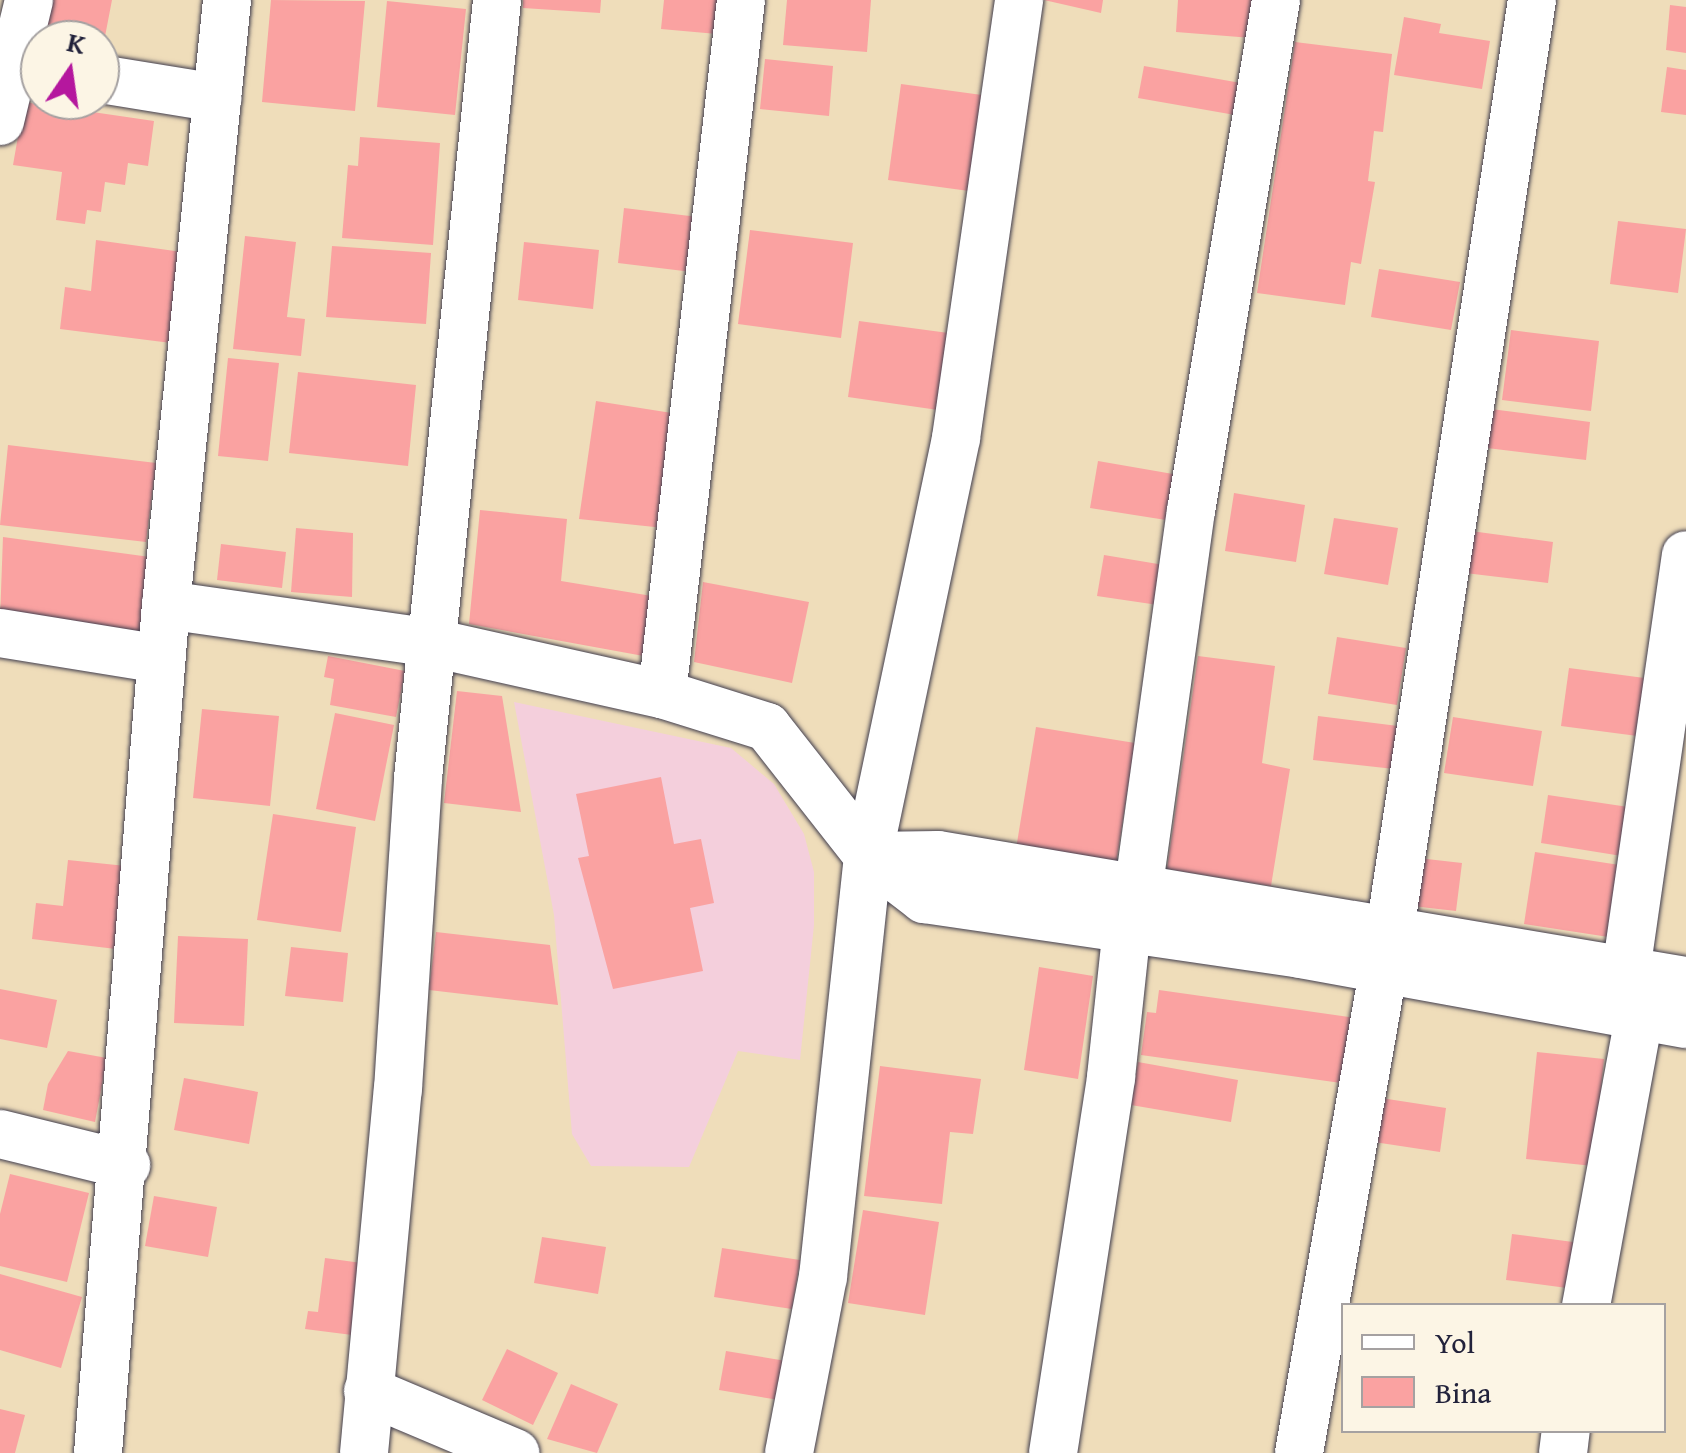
<!DOCTYPE html>
<style>
body{margin:0}
#map{position:relative;width:1686px;height:1453px;overflow:hidden;background:#efddba;font-family:"Gentium Book Plus",serif}
div>[style]{position:absolute}
.built>*{inset:0;background:#f4cfdc}
.building>*{inset:0;background:#faa2a1}
.roads{filter:drop-shadow(0 0 2px #413e4e) drop-shadow(0 0 2px #413e4e)}
.minor>*{height:48px;margin:-24px;padding:0 24px;transform-origin:24px;border-radius:24px;background:#fff}
span{translate:-50% -50%;white-space:nowrap;text-align:center;line-height:1.15;-webkit-text-stroke:9px #fcf5e5;paint-order:stroke}
.legend{position:absolute;left:1341px;top:1303px;width:325px;height:130px;box-sizing:border-box;background:#fcf5e5;border:2px solid #a5a1a1;margin:0;padding:12px 18px;list-style:none;font-size:30px;color:#22223b}
.legend li{display:flex;align-items:center;gap:20px;height:50px}
.legend b{width:50px;border:2px solid #a5a1a1}
.north{position:absolute;left:20px;top:20px;width:100px;height:100px;box-sizing:border-box;background:#fcf5e5;border:2px solid #a5a1a1;border-radius:50%;rotate:13deg;font-size:28px;font-weight:700;line-height:40px;text-align:center;color:#22223b}
.north::after{content:'';display:block;margin:auto;width:35px;height:45px;background:#b5179e;clip-path:polygon(50% 0,100% 100%,50% 72%,0 100%)}
</style>
<div id="map">
<div class="built">
<div style="clip-path:polygon(514px 702px,731px 748px,774px 784px,804px 834px,814px 872px,814px 925px,800px 1060px,738px 1051px,689px 1167px,591px 1166px,572px 1134px,554px 915px)"></div>
</div>
<div class="building">
<div style="clip-path:polygon(50px 0,112px 0,102px 52px,100px 40px,43px 39px)"></div>
<div style="clip-path:polygon(271px 0,365px 1px,355px 111px,262px 102px)"></div>
<div style="clip-path:polygon(523px 0,601px 0,600px 13px,523px 8px)"></div>
<div style="clip-path:polygon(664px 0,720px 0,717px 34px,661px 29px)"></div>
<div style="clip-path:polygon(787px 0,871px 0,867px 52px,783px 45px)"></div>
<div style="clip-path:polygon(1044px 0,1103px 0,1101px 13px)"></div>
<div style="clip-path:polygon(1178px 0,1256px 0,1252px 38px,1176px 32px)"></div>
<div style="clip-path:polygon(387px 1px,466px 9px,455px 115px,377px 107px)"></div>
<div style="clip-path:polygon(1670px 5px,1686px 7px,1686px 53px,1666px 50px)"></div>
<div style="clip-path:polygon(1404px 17px,1441px 24px,1439px 33px,1490px 41px,1482px 89px,1394px 75px)"></div>
<div style="clip-path:polygon(1295px 42px,1392px 54px,1383px 132px,1374px 131px,1368px 181px,1375px 182px,1361px 264px,1351px 262px,1345px 305px,1257px 293px)"></div>
<div style="clip-path:polygon(765px 59px,833px 66px,829px 116px,760px 109px)"></div>
<div style="clip-path:polygon(1144px 66px,1241px 83px,1235px 115px,1138px 98px)"></div>
<div style="clip-path:polygon(1667px 67px,1686px 70px,1686px 115px,1661px 112px)"></div>
<div style="clip-path:polygon(901px 84px,982px 95px,969px 191px,888px 180px)"></div>
<div style="clip-path:polygon(24px 102px,154px 121px,148px 166px,128px 163px,125px 185px,105px 182px,101px 212px,87px 210px,85px 224px,56px 220px,62px 172px,13px 165px)"></div>
<div style="clip-path:polygon(360px 137px,440px 143px,433px 245px,342px 238px,348px 165px,358px 166px)"></div>
<div style="clip-path:polygon(624px 208px,698px 217px,692px 272px,618px 263px)"></div>
<div style="clip-path:polygon(1618px 221px,1686px 229px,1678px 293px,1610px 284px)"></div>
<div style="clip-path:polygon(750px 230px,853px 243px,841px 338px,738px 324px)"></div>
<div style="clip-path:polygon(245px 236px,296px 242px,287px 317px,305px 319px,301px 356px,233px 349px)"></div>
<div style="clip-path:polygon(96px 240px,182px 252px,171px 343px,60px 329px,65px 287px,91px 291px)"></div>
<div style="clip-path:polygon(524px 242px,599px 250px,593px 309px,518px 300px)"></div>
<div style="clip-path:polygon(332px 246px,431px 253px,426px 324px,326px 317px)"></div>
<div style="clip-path:polygon(1379px 269px,1460px 282px,1451px 330px,1371px 317px)"></div>
<div style="clip-path:polygon(859px 321px,956px 334px,945px 411px,848px 397px)"></div>
<div style="clip-path:polygon(1511px 330px,1599px 341px,1591px 411px,1502px 400px)"></div>
<div style="clip-path:polygon(228px 358px,279px 363px,268px 461px,218px 456px)"></div>
<div style="clip-path:polygon(298px 372px,416px 385px,408px 466px,289px 453px)"></div>
<div style="clip-path:polygon(596px 401px,678px 414px,664px 528px,579px 519px)"></div>
<div style="clip-path:polygon(1491px 409px,1590px 422px,1586px 460px,1487px 448px)"></div>
<div style="clip-path:polygon(8px 445px,156px 463px,146px 542px,0 525px)"></div>
<div style="clip-path:polygon(1098px 461px,1173px 474px,1166px 520px,1090px 508px)"></div>
<div style="clip-path:polygon(1234px 493px,1305px 505px,1296px 562px,1225px 551px)"></div>
<div style="clip-path:polygon(480px 510px,567px 519px,561px 581px,658px 597px,649px 657px,469px 624px)"></div>
<div style="clip-path:polygon(1334px 518px,1398px 528px,1388px 585px,1324px 574px)"></div>
<div style="clip-path:polygon(296px 528px,353px 533px,352px 597px,291px 592px)"></div>
<div style="clip-path:polygon(1471px 531px,1553px 542px,1548px 583px,1465px 573px)"></div>
<div style="clip-path:polygon(3px 537px,150px 557px,140px 638px,0 619px)"></div>
<div style="clip-path:polygon(221px 544px,286px 552px,282px 588px,217px 580px)"></div>
<div style="clip-path:polygon(1104px 555px,1164px 565px,1158px 605px,1097px 596px)"></div>
<div style="clip-path:polygon(703px 582px,809px 602px,792px 683px,694px 662px)"></div>
<div style="clip-path:polygon(1337px 637px,1406px 648px,1397px 705px,1328px 694px)"></div>
<div style="clip-path:polygon(328px 656px,405px 671px,396px 717px,330px 705px,334px 679px,324px 677px)"></div>
<div style="clip-path:polygon(1198px 656px,1275px 666px,1262px 763px,1290px 769px,1271px 886px,1167px 869px)"></div>
<div style="clip-path:polygon(1569px 668px,1652px 679px,1645px 737px,1561px 726px)"></div>
<div style="clip-path:polygon(457px 691px,502px 696px,521px 812px,444px 803px)"></div>
<div style="clip-path:polygon(202px 709px,279px 716px,270px 806px,193px 798px)"></div>
<div style="clip-path:polygon(335px 713px,394px 725px,375px 821px,316px 809px)"></div>
<div style="clip-path:polygon(1318px 716px,1398px 726px,1394px 769px,1313px 760px)"></div>
<div style="clip-path:polygon(1453px 717px,1542px 731px,1533px 786px,1444px 773px)"></div>
<div style="clip-path:polygon(1036px 727px,1135px 743px,1116px 864px,1016px 849px)"></div>
<div style="clip-path:polygon(661px 777px,674px 844px,701px 839px,714px 903px,690px 908px,703px 971px,613px 989px,578px 858px,589px 856px,576px 794px)"></div>
<div style="clip-path:polygon(1548px 795px,1635px 808px,1628px 857px,1541px 843px)"></div>
<div style="clip-path:polygon(273px 814px,356px 827px,341px 932px,257px 920px)"></div>
<div style="clip-path:polygon(1535px 852px,1626px 866px,1615px 938px,1524px 924px)"></div>
<div style="clip-path:polygon(1418px 858px,1462px 863px,1456px 911px,1412px 906px)"></div>
<div style="clip-path:polygon(68px 860px,126px 866px,116px 949px,32px 939px,36px 903px,63px 906px)"></div>
<div style="clip-path:polygon(436px 932px,550px 945px,558px 1005px,429px 990px)"></div>
<div style="clip-path:polygon(178px 936px,248px 939px,244px 1026px,174px 1023px)"></div>
<div style="clip-path:polygon(291px 947px,348px 953px,343px 1002px,285px 996px)"></div>
<div style="clip-path:polygon(1039px 967px,1093px 976px,1078px 1079px,1024px 1070px)"></div>
<div style="clip-path:polygon(0 989px,57px 1000px,47px 1048px,0 1039px)"></div>
<div style="clip-path:polygon(1159px 990px,1363px 1019px,1355px 1085px,1141px 1055px,1147px 1012px,1156px 1013px)"></div>
<div style="clip-path:polygon(68px 1051px,107px 1058px,95px 1122px,43px 1110px,48px 1084px)"></div>
<div style="clip-path:polygon(1537px 1052px,1604px 1059px,1593px 1166px,1526px 1159px)"></div>
<div style="clip-path:polygon(1138px 1062px,1238px 1080px,1231px 1122px,1131px 1105px)"></div>
<div style="clip-path:polygon(880px 1066px,981px 1079px,973px 1134px,950px 1132px,942px 1204px,864px 1196px)"></div>
<div style="clip-path:polygon(184px 1078px,258px 1092px,249px 1144px,174px 1130px)"></div>
<div style="clip-path:polygon(1381px 1098px,1446px 1108px,1440px 1152px,1374px 1142px)"></div>
<div style="clip-path:polygon(10px 1174px,89px 1193px,67px 1282px,0 1266px,0 1214px)"></div>
<div style="clip-path:polygon(154px 1196px,217px 1207px,208px 1257px,145px 1246px)"></div>
<div style="clip-path:polygon(863px 1210px,939px 1222px,925px 1315px,848px 1303px)"></div>
<div style="clip-path:polygon(1512px 1234px,1573px 1242px,1567px 1288px,1506px 1280px)"></div>
<div style="clip-path:polygon(542px 1237px,606px 1247px,598px 1294px,534px 1283px)"></div>
<div style="clip-path:polygon(722px 1248px,800px 1260px,792px 1309px,714px 1297px)"></div>
<div style="clip-path:polygon(325px 1258px,369px 1264px,360px 1336px,305px 1329px,308px 1311px,318px 1312px)"></div>
<div style="clip-path:polygon(0 1274px,82px 1297px,61px 1368px,0 1350px)"></div>
<div style="clip-path:polygon(507px 1349px,558px 1373px,533px 1425px,482px 1400px)"></div>
<div style="clip-path:polygon(726px 1351px,786px 1361px,779px 1400px,719px 1390px)"></div>
<div style="clip-path:polygon(571px 1384px,618px 1404px,597px 1453px,547px 1439px)"></div>
<div style="clip-path:polygon(0 1409px,25px 1415px,15px 1453px,0 1453px)"></div>
</div>
<div class="roads">
<div class="minor">
<div style="left:100px;top:79px;width:119px;rotate:9.2deg"></div>
<div style="left:0;top:121px;width:124px;rotate:-76.5deg"></div>
<div style="left:166px;top:605px;width:270px;rotate:8.1deg"></div>
<div style="left:433px;top:643px;width:235px;rotate:12.6deg"></div>
<div style="left:662px;top:694px;width:110px;rotate:17.4deg"></div>
<div style="left:767px;top:727px;width:164px;rotate:51.9deg"></div>
<div style="left:868px;top:856px;width:71px;rotate:37.5deg"></div>
<div style="left:924px;top:899px;width:380px;rotate:8.3deg"></div>
<div style="left:1300px;top:954px;width:392px;rotate:10.3deg"></div>
<div style="left:0;top:633px;width:163px;rotate:9.2deg"></div>
<div style="left:662px;top:694px;width:698px;rotate:-83.51deg"></div>
<div style="left:868px;top:856px;width:70px;rotate:-0.8deg"></div>
<div style="left:938px;top:855px;width:759px;rotate:9.56deg"></div>
<div style="left:1138px;top:892px;width:385px;rotate:-82.1deg"></div>
<div style="left:1191px;top:511px;width:518px;rotate:-80.56deg"></div>
<div style="left:1390px;top:930px;width:941px;rotate:-81.32deg"></div>
<div style="left:1626px;top:971px;width:420px;rotate:-81.8deg"></div>
<div style="left:0;top:1134px;width:130px;rotate:13.8deg"></div>
<div style="left:1586px;top:1306px;width:295px;rotate:-79.6deg"></div>
<div style="left:368px;top:1391px;width:160px;rotate:22.9deg"></div>
<div style="left:98px;top:1453px;width:851px;rotate:-85.42deg"></div>
<div style="left:166px;top:605px;width:608px;rotate:-84.24deg"></div>
<div style="left:364px;top:1453px;width:366px;rotate:-84.7deg"></div>
<div style="left:398px;top:1089px;width:312px;rotate:-86.3deg"></div>
<div style="left:418px;top:778px;width:782px;rotate:-84.2deg"></div>
<div style="left:789px;top:1453px;width:179px;rotate:-79.1deg"></div>
<div style="left:823px;top:1277px;width:423px;rotate:-83.9deg"></div>
<div style="left:868px;top:856px;width:427px;rotate:-78.1deg"></div>
<div style="left:956px;top:438px;width:443px;rotate:-81.8deg"></div>
<div style="left:1053px;top:1453px;width:380px;rotate:-81.2deg"></div>
<div style="left:1111px;top:1077px;width:150px;rotate:-83.9deg"></div>
<div style="left:1299px;top:1453px;width:490px;rotate:-80.1deg"></div>
<div style="left:1563px;top:1453px;width:23px;rotate:-83deg"></div>
</div>
</div>
<ul class="legend">
<li><b style="height:12px;background:#fff"></b>Yol</li>
<li><b style="height:28px;background:#faa2a1"></b>Bina</li>
</ul>
<div class="north">K</div>
</div>
